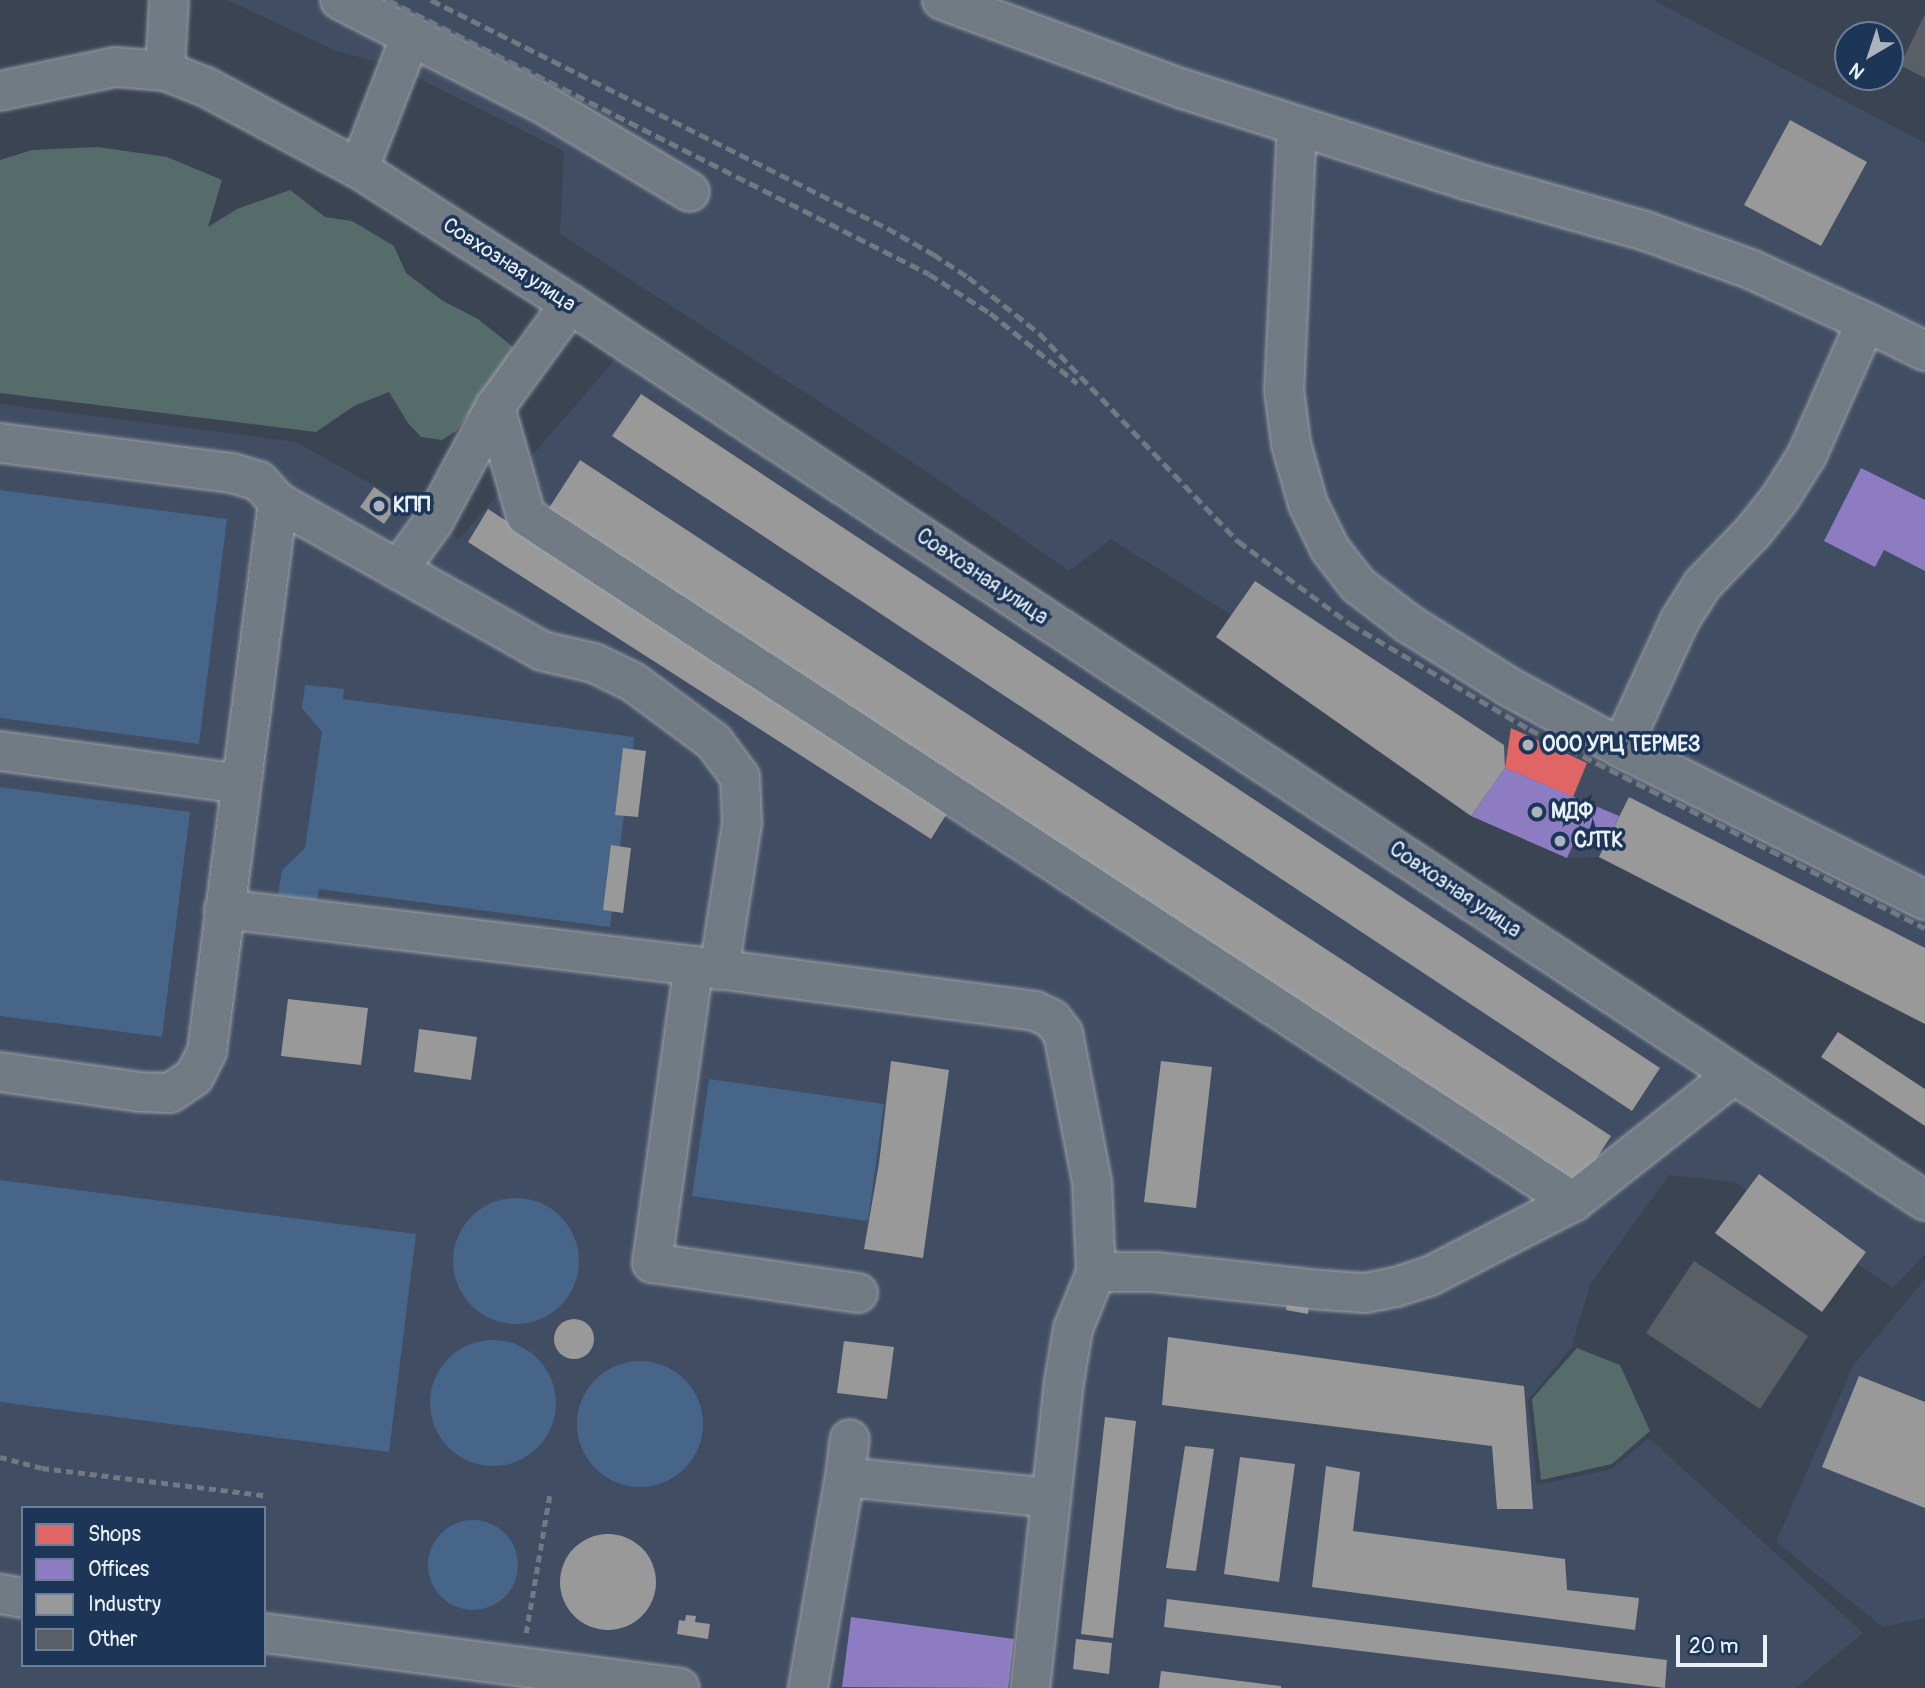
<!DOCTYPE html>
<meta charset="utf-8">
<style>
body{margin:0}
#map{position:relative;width:1925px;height:1688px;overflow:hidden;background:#3b4453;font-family:Pangolin,sans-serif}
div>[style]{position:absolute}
.built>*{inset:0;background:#414d62}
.green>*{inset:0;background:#556c6a}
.water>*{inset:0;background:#466588}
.round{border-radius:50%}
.shops>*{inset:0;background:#e06666}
.offices>*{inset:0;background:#8e7cc3}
.industry>*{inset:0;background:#999}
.building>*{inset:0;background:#5a5e66}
.path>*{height:4.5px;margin-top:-2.25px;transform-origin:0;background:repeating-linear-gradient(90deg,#717982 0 7px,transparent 0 12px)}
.roads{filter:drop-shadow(0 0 2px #9da3ab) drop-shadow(0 0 2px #9da3ab)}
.minor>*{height:38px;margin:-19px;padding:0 19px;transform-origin:19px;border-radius:19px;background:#727a84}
.rail>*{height:5px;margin-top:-2.5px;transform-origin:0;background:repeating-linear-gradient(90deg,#717982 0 10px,transparent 0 15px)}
.dots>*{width:19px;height:19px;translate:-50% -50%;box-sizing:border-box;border:4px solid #1d3557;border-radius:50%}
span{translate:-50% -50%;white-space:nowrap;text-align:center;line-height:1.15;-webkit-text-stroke:7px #1d3557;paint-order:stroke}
.street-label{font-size:21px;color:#e8f1f8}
.poi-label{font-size:21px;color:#e8f1f8;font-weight:700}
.left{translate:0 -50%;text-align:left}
.legend{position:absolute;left:21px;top:1506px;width:245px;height:161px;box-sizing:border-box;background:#1d3557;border:2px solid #6e8097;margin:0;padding:9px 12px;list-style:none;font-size:21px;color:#e8f1f8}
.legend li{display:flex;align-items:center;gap:14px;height:35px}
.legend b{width:35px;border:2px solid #6e8097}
.north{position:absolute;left:1834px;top:21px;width:70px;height:70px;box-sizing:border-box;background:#1d3557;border:2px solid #6e8097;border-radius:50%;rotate:219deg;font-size:19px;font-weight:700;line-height:28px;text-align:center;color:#e8f1f8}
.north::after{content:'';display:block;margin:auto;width:24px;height:32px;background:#abb4be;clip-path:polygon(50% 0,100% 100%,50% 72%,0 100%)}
.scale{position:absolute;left:1676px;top:1635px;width:91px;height:32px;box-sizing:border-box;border:4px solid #e8f1f8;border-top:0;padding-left:9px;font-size:21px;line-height:24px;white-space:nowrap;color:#e8f1f8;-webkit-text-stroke:5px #1d3557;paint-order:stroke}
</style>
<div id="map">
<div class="built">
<div style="clip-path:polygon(227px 0,1653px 0,1925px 143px,1925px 1023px,1599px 857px,1567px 858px,1471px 816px,1216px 637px,1231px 615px,1111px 539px,1069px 571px,923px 469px,560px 234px,564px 151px,398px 68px,334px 50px)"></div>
<div style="clip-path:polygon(evenodd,621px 353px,1925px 1220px,1925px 1254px,1893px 1288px,1734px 1182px,1669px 1175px,1591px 1283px,1571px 1348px,1528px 1400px,1537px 1485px,1612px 1469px,1649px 1438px,1863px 1633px,1796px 1688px,0 1688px,0 404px,296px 442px,422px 512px,459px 539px,621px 353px,23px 1508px,264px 1508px,264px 1665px,23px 1665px,23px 1508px)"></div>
<div style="clip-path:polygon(1925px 1279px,1925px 1618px,1883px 1627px,1776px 1542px,1853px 1366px)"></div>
</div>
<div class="green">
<div style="clip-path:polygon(98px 147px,167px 157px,222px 180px,208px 227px,237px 209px,290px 190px,325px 217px,352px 221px,394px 246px,406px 273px,443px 301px,478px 319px,513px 347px,498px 375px,456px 431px,442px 440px,421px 437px,408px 423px,389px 392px,354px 406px,316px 432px,0 393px,0 160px,32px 150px)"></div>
<div style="clip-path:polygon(1577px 1348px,1620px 1365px,1650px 1431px,1612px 1464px,1541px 1480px,1532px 1399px)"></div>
</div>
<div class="water">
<div style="clip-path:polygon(0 490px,227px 519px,199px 744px,0 718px)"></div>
<div style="clip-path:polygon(305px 685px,344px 689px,343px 699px,634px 737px,633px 750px,623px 749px,619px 782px,615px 814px,624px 816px,620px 846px,603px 910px,612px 911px,610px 927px,319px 889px,317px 900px,278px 895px,282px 870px,305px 848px,322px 732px,302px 708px)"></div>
<div style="clip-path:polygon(0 787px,190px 812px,162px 1037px,0 1016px)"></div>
<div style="clip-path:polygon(709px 1079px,884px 1104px,868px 1221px,692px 1196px)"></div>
<div style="clip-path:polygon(0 1180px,416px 1234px,389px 1452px,0 1402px)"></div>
<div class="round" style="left:453px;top:1198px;width:126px;height:126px"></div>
<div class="round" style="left:430px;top:1340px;width:126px;height:126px"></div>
<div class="round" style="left:577px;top:1361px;width:126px;height:126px"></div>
<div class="round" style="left:428px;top:1520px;width:90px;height:90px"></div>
</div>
<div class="shops">
<div style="clip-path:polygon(1511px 728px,1587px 763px,1573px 797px,1505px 768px)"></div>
</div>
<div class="offices">
<div style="clip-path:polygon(1861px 468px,1925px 500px,1925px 571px,1884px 550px,1875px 567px,1824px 541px)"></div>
<div style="clip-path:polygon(1505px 768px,1619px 816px,1609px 837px,1581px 826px,1567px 858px,1471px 816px)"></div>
<div style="clip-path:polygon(851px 1617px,1014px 1639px,1008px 1688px,842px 1687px)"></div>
</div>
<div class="industry">
<div style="clip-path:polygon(1790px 120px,1867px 162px,1821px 246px,1744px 205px)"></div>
<div style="clip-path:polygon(641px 394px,1660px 1068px,1632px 1111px,612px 436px)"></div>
<div style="clip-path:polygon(580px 460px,1611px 1136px,1578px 1187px,547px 511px)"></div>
<div style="clip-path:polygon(374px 487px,398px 504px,384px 524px,360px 507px)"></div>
<div style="clip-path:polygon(488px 509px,951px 807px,931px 839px,468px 542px)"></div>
<div style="clip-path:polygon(1255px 581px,1504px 745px,1505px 768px,1471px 816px,1216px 637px)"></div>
<div style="clip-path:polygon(623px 748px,646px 751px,638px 817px,615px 815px)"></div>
<div style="clip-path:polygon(1629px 797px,1925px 948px,1925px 1024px,1599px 857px)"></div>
<div style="clip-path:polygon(611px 845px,631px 848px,623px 913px,603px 910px)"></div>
<div style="clip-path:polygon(288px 999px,368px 1008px,361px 1065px,281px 1056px)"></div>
<div style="clip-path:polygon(419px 1029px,477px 1037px,471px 1080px,414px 1072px)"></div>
<div style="clip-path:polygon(1838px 1032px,1925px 1089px,1925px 1126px,1821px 1057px)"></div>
<div style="clip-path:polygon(891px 1061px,949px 1070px,923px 1258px,864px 1249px,879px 1163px)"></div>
<div style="clip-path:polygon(1161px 1061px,1212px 1067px,1196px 1208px,1144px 1202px)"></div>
<div style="clip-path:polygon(1759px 1174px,1866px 1252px,1822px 1312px,1715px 1233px)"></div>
<div style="clip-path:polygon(1288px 1300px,1309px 1303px,1308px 1314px,1286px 1310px)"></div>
<div class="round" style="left:554px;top:1319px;width:40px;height:40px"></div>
<div style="clip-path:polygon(1168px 1337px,1524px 1386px,1533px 1509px,1497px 1509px,1492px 1446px,1162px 1405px)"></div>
<div style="clip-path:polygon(844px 1341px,894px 1347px,887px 1399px,837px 1393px)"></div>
<div style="clip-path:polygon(1859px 1376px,1925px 1402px,1925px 1508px,1822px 1467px)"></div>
<div style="clip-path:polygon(1105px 1417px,1136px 1421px,1113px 1638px,1081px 1634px)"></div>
<div style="clip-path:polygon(1185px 1446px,1214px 1449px,1196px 1571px,1166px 1568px)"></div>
<div style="clip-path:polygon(1240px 1457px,1295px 1464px,1279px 1582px,1224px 1574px)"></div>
<div style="clip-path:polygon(1326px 1466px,1360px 1472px,1353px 1531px,1565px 1559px,1567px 1590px,1639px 1598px,1635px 1630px,1312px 1587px)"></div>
<div class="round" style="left:560px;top:1534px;width:96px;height:96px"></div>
<div style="clip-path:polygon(1167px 1599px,1667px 1660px,1665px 1688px,1164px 1627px)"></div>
<div style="clip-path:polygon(686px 1615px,696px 1616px,695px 1622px,710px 1624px,708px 1639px,677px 1634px,679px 1620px,685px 1621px)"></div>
<div style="clip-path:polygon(1076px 1639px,1112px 1643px,1109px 1674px,1073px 1669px)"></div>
<div style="clip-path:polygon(1161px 1671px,1281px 1686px,1281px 1688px,1159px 1688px)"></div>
</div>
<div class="building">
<div style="clip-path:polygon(1925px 14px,1925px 78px,1900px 65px)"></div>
<div style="clip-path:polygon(1694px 1261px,1808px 1336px,1760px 1409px,1646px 1333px)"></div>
</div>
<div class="path">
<div style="left:0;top:1457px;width:43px;rotate:14.7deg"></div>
<div style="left:42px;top:1468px;width:223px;rotate:7deg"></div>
<div style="left:526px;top:1633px;width:142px;rotate:-80.3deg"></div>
</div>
<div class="roads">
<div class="minor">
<div style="left:340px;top:0;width:228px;rotate:27.1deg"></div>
<div style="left:543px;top:104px;width:171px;rotate:30.9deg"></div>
<div style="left:942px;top:0;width:257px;rotate:20.3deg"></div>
<div style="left:1183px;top:89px;width:297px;rotate:17.8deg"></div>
<div style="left:1466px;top:180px;width:189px;rotate:15.9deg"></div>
<div style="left:1648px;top:232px;width:109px;rotate:19.9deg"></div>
<div style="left:1750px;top:269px;width:128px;rotate:24.6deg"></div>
<div style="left:165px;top:71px;width:71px;rotate:-86.8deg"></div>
<div style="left:0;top:91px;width:117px;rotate:-11.8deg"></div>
<div style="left:115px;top:67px;width:50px;rotate:4.6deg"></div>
<div style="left:165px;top:71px;width:44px;rotate:21.3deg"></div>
<div style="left:206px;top:87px;width:174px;rotate:28.2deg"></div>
<div style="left:359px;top:169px;width:250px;rotate:32.6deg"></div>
<div style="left:570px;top:304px;width:1625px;rotate:33.5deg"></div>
<div style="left:1297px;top:126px;width:264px;rotate:92.8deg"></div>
<div style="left:1284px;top:390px;width:54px;rotate:82.6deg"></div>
<div style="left:1291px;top:444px;width:62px;rotate:74.2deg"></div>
<div style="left:1308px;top:504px;width:50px;rotate:63.9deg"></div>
<div style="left:1330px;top:549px;width:46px;rotate:52.1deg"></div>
<div style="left:1358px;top:585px;width:64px;rotate:37.4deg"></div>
<div style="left:1409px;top:624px;width:120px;rotate:32.1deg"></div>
<div style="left:1511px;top:688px;width:125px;rotate:28.6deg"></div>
<div style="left:1621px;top:748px;width:340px;rotate:26.6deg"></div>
<div style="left:359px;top:169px;width:141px;rotate:-68.7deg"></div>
<div style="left:495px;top:407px;width:113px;rotate:74.1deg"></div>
<div style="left:526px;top:516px;width:1252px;rotate:33.23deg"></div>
<div style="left:0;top:443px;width:234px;rotate:7.4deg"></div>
<div style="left:232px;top:473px;width:28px;rotate:17deg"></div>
<div style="left:259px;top:481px;width:28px;rotate:48deg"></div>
<div style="left:278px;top:502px;width:303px;rotate:29.4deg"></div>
<div style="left:542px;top:651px;width:53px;rotate:13deg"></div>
<div style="left:594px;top:663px;width:43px;rotate:26deg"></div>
<div style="left:633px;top:682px;width:101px;rotate:36.5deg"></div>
<div style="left:714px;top:742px;width:44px;rotate:53.4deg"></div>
<div style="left:740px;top:777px;width:46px;rotate:87.5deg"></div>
<div style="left:742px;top:823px;width:149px;rotate:98.9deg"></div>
<div style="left:398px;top:570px;width:61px;rotate:-53.7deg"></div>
<div style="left:434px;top:521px;width:129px;rotate:-61.8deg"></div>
<div style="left:495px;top:407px;width:127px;rotate:-53.9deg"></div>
<div style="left:1621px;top:748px;width:141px;rotate:-65.3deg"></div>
<div style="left:1680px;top:620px;width:41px;rotate:-57.8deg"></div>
<div style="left:1702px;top:585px;width:74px;rotate:-46.1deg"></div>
<div style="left:1753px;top:532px;width:43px;rotate:-51.5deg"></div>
<div style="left:1780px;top:498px;width:51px;rotate:-57.9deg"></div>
<div style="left:1807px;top:455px;width:145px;rotate:-66.1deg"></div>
<div style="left:1866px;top:322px;width:66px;rotate:26.2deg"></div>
<div style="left:0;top:751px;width:242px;rotate:7.8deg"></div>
<div style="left:224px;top:909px;width:473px;rotate:6.9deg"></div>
<div style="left:0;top:1072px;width:141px;rotate:8.1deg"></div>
<div style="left:140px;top:1092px;width:30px;rotate:2deg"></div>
<div style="left:170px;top:1093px;width:29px;rotate:-34deg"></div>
<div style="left:194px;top:1077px;width:29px;rotate:-63deg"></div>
<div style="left:207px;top:1051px;width:554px;rotate:-82.63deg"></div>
<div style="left:1096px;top:1272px;width:59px"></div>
<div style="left:1155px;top:1272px;width:168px;rotate:6.2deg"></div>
<div style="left:1322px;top:1290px;width:43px;rotate:4deg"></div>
<div style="left:1365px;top:1293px;width:32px;rotate:-11deg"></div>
<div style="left:1396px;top:1287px;width:36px;rotate:-18deg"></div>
<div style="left:1430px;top:1276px;width:161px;rotate:-27.4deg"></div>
<div style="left:1573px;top:1202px;width:205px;rotate:-38.3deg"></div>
<div style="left:858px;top:1293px;width:208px;rotate:-171.7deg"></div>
<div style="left:652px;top:1263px;width:300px;rotate:-82deg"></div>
<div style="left:694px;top:966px;width:344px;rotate:7.5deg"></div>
<div style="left:1035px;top:1011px;width:19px;rotate:25deg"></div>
<div style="left:1052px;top:1019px;width:18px;rotate:52deg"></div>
<div style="left:1063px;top:1033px;width:152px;rotate:79deg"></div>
<div style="left:1092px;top:1182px;width:90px;rotate:87.5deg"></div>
<div style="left:1096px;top:1272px;width:61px;rotate:112deg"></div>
<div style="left:1073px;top:1329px;width:54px;rotate:99.6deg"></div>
<div style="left:1064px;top:1382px;width:308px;rotate:96.3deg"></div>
<div style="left:845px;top:1477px;width:38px;rotate:-83deg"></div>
<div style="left:0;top:1594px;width:23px;rotate:10deg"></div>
<div style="left:264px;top:1633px;width:419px;rotate:7.5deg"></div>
<div style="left:808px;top:1688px;width:214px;rotate:-80.1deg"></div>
<div style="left:845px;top:1477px;width:207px;rotate:5.8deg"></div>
</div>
</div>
<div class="rail">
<div style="left:388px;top:0;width:606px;rotate:26.86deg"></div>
<div style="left:929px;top:274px;width:72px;rotate:32.6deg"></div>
<div style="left:990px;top:313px;width:112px;rotate:38.8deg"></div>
<div style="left:431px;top:0;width:510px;rotate:26.57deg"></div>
<div style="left:887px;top:228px;width:53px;rotate:29.5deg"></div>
<div style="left:933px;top:254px;width:42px;rotate:33.3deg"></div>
<div style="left:968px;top:277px;width:90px;rotate:38.3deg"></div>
<div style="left:1039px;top:333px;width:288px;rotate:46.3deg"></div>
<div style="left:1238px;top:541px;width:139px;rotate:36.5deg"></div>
<div style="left:1350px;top:624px;width:208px;rotate:30.4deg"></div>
<div style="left:1529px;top:729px;width:443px;rotate:26.7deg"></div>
</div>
<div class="dots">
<div style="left:379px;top:506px;background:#abb4be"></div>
<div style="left:1528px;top:745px;background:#abb4be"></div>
<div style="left:1537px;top:812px;background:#abb4be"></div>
<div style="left:1560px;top:841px;background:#abb4be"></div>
</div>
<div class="street-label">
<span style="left:509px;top:265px;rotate:33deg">Совхозная улица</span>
<span style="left:982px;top:577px;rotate:34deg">Совхозная улица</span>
<span style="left:1455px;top:890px;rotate:34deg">Совхозная улица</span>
</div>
<div class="poi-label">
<span class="left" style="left:393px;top:506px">КПП</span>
<span class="left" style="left:1542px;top:745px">ООО УРЦ ТЕРМЕЗ</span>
<span class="left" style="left:1551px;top:812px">МДФ</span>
<span class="left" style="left:1574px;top:841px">СЛТК</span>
</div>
<ul class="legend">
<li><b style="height:19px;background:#e06666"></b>Shops</li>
<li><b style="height:19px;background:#8e7cc3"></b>Offices</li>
<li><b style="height:19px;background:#999"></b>Industry</li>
<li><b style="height:19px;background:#5a5e66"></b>Other</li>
</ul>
<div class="north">N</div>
<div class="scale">20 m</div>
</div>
